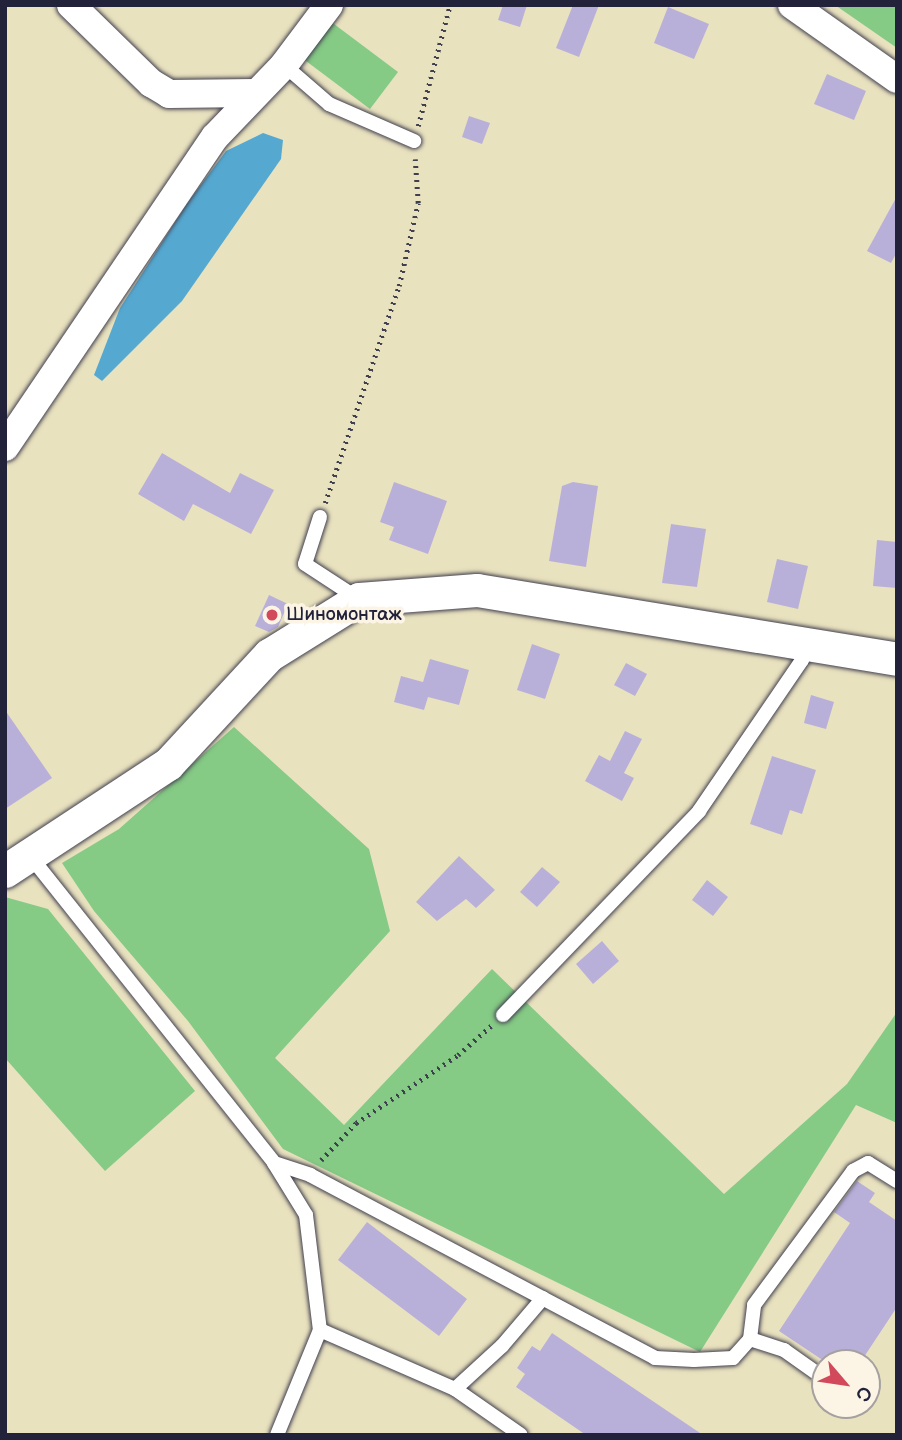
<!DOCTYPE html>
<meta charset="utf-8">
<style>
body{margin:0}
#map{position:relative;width:902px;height:1440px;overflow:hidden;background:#e9e2bf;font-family:"Balsamiq Sans",sans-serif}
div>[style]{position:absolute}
.green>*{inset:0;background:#85ca85}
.water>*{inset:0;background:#55a9d1}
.building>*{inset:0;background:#b9b0da}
.path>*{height:4.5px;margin-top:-2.25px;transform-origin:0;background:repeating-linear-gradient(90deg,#403f4f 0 2px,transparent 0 7px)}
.roads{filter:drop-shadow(0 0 2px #403f4f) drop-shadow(0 0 2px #403f4f)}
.service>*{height:14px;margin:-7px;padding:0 7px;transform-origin:7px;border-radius:7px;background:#fff}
.minor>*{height:28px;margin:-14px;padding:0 14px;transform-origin:14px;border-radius:14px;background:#fff}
.tertiary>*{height:33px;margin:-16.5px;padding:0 16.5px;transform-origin:16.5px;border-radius:16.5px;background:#fff}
.dots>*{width:19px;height:19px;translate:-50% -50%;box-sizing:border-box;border:4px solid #fcf5e5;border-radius:50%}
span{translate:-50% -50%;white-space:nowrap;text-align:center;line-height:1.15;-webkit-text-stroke:7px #fcf5e5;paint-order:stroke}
.poi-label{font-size:19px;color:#22223b}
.left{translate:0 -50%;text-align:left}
.frame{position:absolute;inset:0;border:7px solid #22223b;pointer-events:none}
.north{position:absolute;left:811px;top:1349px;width:70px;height:70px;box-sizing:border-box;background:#fcf5e5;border:2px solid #a5a1a1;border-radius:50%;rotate:119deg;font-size:19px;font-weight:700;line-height:28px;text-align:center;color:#22223b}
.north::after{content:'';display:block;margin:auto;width:24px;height:32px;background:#d1495b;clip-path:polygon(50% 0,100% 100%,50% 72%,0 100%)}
</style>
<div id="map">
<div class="green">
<div style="clip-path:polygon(835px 5px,897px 5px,897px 48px)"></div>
<div style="clip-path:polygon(330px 21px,398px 72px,370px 109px,302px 58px)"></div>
<div style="clip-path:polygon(234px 727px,369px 849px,390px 931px,275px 1058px,344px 1125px,492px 969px,724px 1194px,847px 1084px,897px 1012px,897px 1123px,856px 1105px,700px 1352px,283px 1149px,188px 1021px,94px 911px,62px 863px,119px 829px)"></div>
<div style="clip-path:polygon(5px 897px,48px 909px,195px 1091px,105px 1171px,5px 1058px)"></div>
</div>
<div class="water">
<div style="clip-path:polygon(263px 133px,283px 140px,281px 159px,182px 301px,102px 381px,94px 375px,120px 308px,186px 205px,226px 151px)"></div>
</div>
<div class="building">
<div style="clip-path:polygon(503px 5px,527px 5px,520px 27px,498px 20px)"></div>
<div style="clip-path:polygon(573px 5px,599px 5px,579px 57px,556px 48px)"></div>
<div style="clip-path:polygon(668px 7px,709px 24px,694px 59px,654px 43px)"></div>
<div style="clip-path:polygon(827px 74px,866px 91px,854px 120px,814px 104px)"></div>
<div style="clip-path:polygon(469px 116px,490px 123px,482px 144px,462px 137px)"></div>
<div style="clip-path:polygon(897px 196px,897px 252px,891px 263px,867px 251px)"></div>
<div style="clip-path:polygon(162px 453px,230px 493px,240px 473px,274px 490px,251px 534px,193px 504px,184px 521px,138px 494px)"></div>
<div style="clip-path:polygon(394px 482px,447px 501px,428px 554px,389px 540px,394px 527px,380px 522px)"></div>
<div style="clip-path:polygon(573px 482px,598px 486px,586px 567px,549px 561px,562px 486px)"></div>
<div style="clip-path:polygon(671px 524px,706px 529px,697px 587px,662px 583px)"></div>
<div style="clip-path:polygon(877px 540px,897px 542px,897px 588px,873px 586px)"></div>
<div style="clip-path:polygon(777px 559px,808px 566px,798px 609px,767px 602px)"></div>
<div style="clip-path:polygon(269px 595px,288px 604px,278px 627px,269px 632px,255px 626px)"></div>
<div style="clip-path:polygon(532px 644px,560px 654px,545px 699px,517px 690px)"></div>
<div style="clip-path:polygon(430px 659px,469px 670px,459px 705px,428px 697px,424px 710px,394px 702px,401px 676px,423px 682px)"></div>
<div style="clip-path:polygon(626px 663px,647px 674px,635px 696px,614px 685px)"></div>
<div style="clip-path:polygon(811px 695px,834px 702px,826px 729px,804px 723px)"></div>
<div style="clip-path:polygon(5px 710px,52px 778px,5px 809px)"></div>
<div style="clip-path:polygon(625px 731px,642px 739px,624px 773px,634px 778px,622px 801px,585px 781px,599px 755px,610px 761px)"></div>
<div style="clip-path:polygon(772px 756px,816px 770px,802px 814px,790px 810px,782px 835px,750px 824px)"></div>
<div style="clip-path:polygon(459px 856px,495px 890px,476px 908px,466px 899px,437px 921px,416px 902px)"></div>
<div style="clip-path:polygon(542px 867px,560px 882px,537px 907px,520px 892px)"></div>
<div style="clip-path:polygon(707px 880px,728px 897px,713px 916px,692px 900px)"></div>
<div style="clip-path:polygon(602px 941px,619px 961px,593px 984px,576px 964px)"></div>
<div style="clip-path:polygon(857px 1181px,875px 1193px,869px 1202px,897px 1221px,897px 1307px,860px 1363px,827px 1363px,779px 1331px,850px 1223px,834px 1212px)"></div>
<div style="clip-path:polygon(367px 1222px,467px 1299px,439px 1336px,338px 1260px)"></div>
<div style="clip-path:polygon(552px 1333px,703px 1435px,586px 1435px,516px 1387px,525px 1374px,517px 1368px,532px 1346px,540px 1351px)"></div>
</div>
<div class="path">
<div style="left:418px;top:126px;width:125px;rotate:-75.2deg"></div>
<div style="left:325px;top:503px;width:229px;rotate:-71.2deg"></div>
<div style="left:399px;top:286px;width:85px;rotate:-77.1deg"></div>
<div style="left:418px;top:203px;width:44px;rotate:-93.9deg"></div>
<div style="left:321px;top:1160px;width:51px;rotate:-46.6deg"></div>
<div style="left:356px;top:1123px;width:123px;rotate:-33.7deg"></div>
<div style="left:458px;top:1055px;width:45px;rotate:-41.4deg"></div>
</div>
<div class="roads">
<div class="service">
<div style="left:284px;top:65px;width:60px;rotate:40.9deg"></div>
<div style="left:329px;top:104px;width:93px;rotate:23.5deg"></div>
<div style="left:320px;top:517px;width:49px;rotate:107.7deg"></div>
<div style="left:305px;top:564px;width:62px;rotate:33.2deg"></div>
<div style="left:31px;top:857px;width:391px;rotate:51.5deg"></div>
<div style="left:274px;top:1163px;width:61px;rotate:58.4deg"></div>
<div style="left:306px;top:1215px;width:116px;rotate:83.1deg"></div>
<div style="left:320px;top:1330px;width:113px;rotate:112.3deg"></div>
<div style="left:503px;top:1015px;width:283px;rotate:-46.1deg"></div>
<div style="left:699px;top:811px;width:183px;rotate:-55.7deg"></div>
<div style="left:802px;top:660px;width:16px;rotate:-79deg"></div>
<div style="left:274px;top:1163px;width:38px;rotate:18deg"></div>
<div style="left:310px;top:1175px;width:391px;rotate:27.9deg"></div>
<div style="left:655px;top:1358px;width:39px;rotate:3deg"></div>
<div style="left:694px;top:1360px;width:39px;rotate:-3deg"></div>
<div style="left:733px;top:1358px;width:25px;rotate:-48deg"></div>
<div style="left:750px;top:1339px;width:34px;rotate:-83deg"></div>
<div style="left:754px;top:1305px;width:167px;rotate:-53.5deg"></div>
<div style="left:853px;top:1171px;width:17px;rotate:-28deg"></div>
<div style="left:868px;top:1163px;width:34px;rotate:32deg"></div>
<div style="left:320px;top:1330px;width:147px;rotate:23.6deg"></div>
<div style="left:455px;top:1389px;width:80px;rotate:34.9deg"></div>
<div style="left:750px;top:1339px;width:36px;rotate:18deg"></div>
<div style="left:784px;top:1350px;width:50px;rotate:35.3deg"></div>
<div style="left:455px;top:1389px;width:64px;rotate:-42.5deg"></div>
<div style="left:502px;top:1346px;width:63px;rotate:-49.5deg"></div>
</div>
<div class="minor">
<div style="left:71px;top:5px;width:112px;rotate:44.3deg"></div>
<div style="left:151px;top:83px;width:21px;rotate:31deg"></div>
<div style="left:169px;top:94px;width:86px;rotate:-0.7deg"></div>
<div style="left:792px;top:5px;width:128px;rotate:35.2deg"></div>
<div style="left:5px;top:447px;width:374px;rotate:-55.9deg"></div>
<div style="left:215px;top:137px;width:100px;rotate:-46.2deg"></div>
<div style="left:284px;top:65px;width:75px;rotate:-53.1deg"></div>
</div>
<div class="tertiary">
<div style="left:5px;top:871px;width:195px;rotate:-33.3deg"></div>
<div style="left:168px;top:764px;width:149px;rotate:-47.2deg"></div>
<div style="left:269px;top:655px;width:106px;rotate:-31.9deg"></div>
<div style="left:359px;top:599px;width:118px;rotate:-4.4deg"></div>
<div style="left:477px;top:590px;width:426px;rotate:9.3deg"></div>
</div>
</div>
<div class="dots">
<div style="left:272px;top:615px;background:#d1495b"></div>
</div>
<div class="poi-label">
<span class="left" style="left:286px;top:615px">Шиномонтаж</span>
</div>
<div class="frame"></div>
<div class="north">С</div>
</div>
